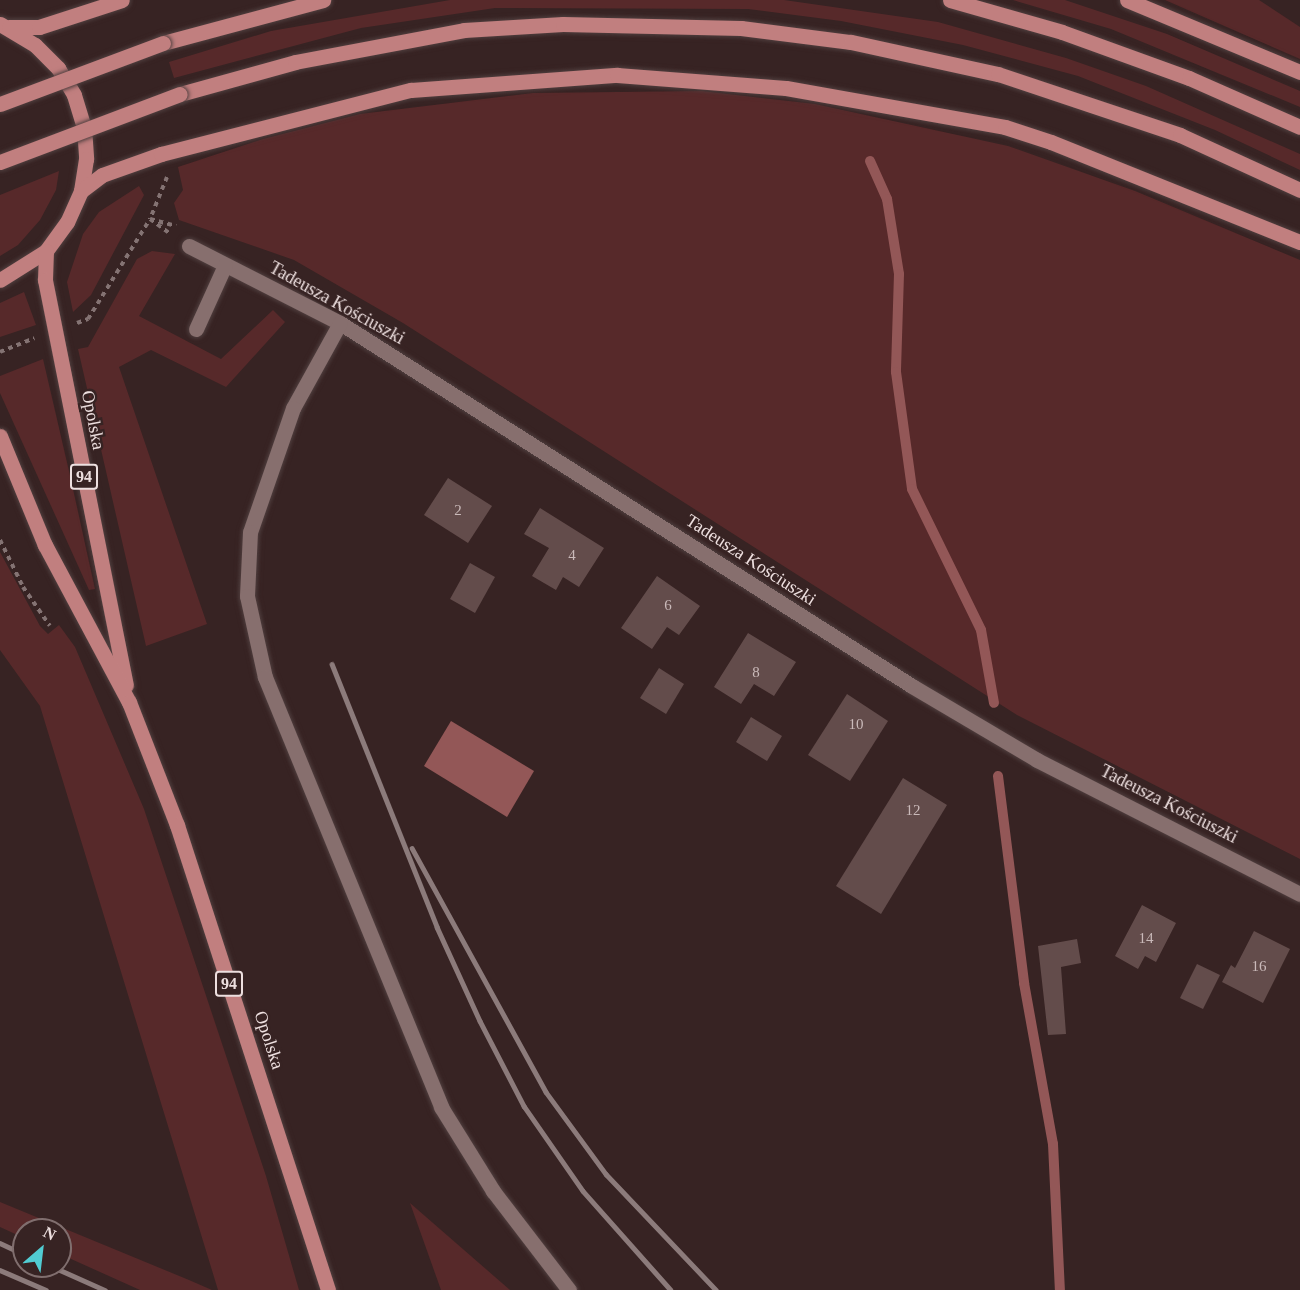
<!DOCTYPE html>
<meta charset="utf-8">
<style>
body{margin:0}
#map{position:relative;width:1300px;height:1290px;overflow:hidden;background:#372323;font-family:Georgia,serif}
div>[style]{position:absolute}
.green>*{inset:0;background:#57292a}
.water>*{inset:0;background:#935757}
.stream>*{height:10px;margin:-5px;padding:0 5px;transform-origin:5px;border-radius:5px;background:#935757}
.building>*{inset:0;background:#634c4b}
.path>*{height:4px;margin-top:-2px;transform-origin:0;background:repeating-linear-gradient(90deg,#847373 0 4.5px,transparent 0 9px)}
.roads{filter:drop-shadow(0 0 2px #503f3f) drop-shadow(0 0 2px #503f3f)}
.minor>*{height:15px;margin:-7.5px;padding:0 7.5px;transform-origin:7.5px;border-radius:7.5px;background:#876f6e}
.major>*{height:15px;margin:-7.5px;padding:0 7.5px;transform-origin:7.5px;border-radius:7.5px;background:#c17f7f}
.rail>*{height:4.5px;margin:-2.25px;padding:0 2.25px;transform-origin:2.25px;border-radius:2.25px;background:#8c7b7b}
.bridges{filter:drop-shadow(0 0 2px #503f3f) drop-shadow(0 0 2px #503f3f)}
.major-bridge>*{height:15px;margin:-7.5px;padding:0 7.5px;transform-origin:7.5px;border-radius:7.5px;background:#c17f7f}
span{translate:-50% -50%;white-space:nowrap;text-align:center;line-height:1.15;-webkit-text-stroke:5px #372323;paint-order:stroke}
.number-label{font-size:15px;color:#cababa}
.number-label span{-webkit-text-stroke-width:0}
.shield-label span{padding:2px 4px;background:#372323;border:2px solid;border-radius:4px;-webkit-text-stroke-width:0}
.shield-label{font-size:16px;color:#eddfdf;font-weight:700}
.street-label{font-size:18px;color:#eddfdf}
.north{position:absolute;left:12px;top:1218px;width:60px;height:60px;box-sizing:border-box;background:#372323;border:2px solid #806e6e;border-radius:50%;rotate:28deg;font-size:16px;font-weight:700;line-height:24px;text-align:center;color:#eddfdf}
.north::after{content:'';display:block;margin:auto;width:21px;height:27px;background:#51ccd2;clip-path:polygon(50% 0,100% 100%,50% 72%,0 100%)}
</style>
<div id="map">
<div class="green">
<div style="clip-path:polygon(450px 0,784px 0,938px 22px,1066px 58px,1146px 86px,1300px 154px,1300px 170px,1215px 130px,1078px 76px,963px 45px,841px 21px,748px 9px,495px 8px,361px 28px,174px 78px,169px 62px,271px 31px)"></div>
<div style="clip-path:polygon(1013px 0,1065px 0,1167px 34px,1300px 91px,1300px 107px,1111px 29px)"></div>
<div style="clip-path:polygon(1165px 0,1259px 0,1300px 27px,1300px 59px)"></div>
<div style="clip-path:polygon(702px 91px,815px 104px,1008px 146px,1135px 191px,1300px 260px,1300px 859px,1017px 715px,403px 323px,294px 260px,179px 220px,174px 203px,183px 190px,178px 167px,263px 139px,360px 114px,533px 93px)"></div>
<div style="clip-path:polygon(59px 171px,56px 190px,40px 220px,18px 245px,0 256px,0 195px)"></div>
<div style="clip-path:polygon(139px 186px,144px 195px,91px 295px,73px 312px,67px 282px,83px 234px,99px 212px)"></div>
<div style="clip-path:polygon(152px 251px,175px 254px,139px 316px,221px 359px,273px 310px,285px 322px,226px 387px,151px 350px,119px 367px,207px 624px,146px 646px,78px 349px,88px 347px,137px 259px)"></div>
<div style="clip-path:polygon(24px 292px,36px 325px,0 337px,0 303px)"></div>
<div style="clip-path:polygon(43px 359px,69px 471px,95px 589px,89px 590px,0 393px,0 376px)"></div>
<div style="clip-path:polygon(0 552px,40px 626px,48px 634px,59px 625px,75px 647px,144px 809px,266px 1176px,299px 1290px,218px 1290px,40px 706px,0 650px)"></div>
<div style="clip-path:polygon(0 1202px,189px 1280px,212px 1290px,140px 1290px,60px 1254px,60px 1230px,24px 1230px,24px 1238px,0 1227px)"></div>
<div style="clip-path:polygon(410px 1203px,510px 1290px,441px 1290px)"></div>
</div>
<div class="water">
<div style="clip-path:polygon(451px 721px,534px 771px,507px 817px,424px 766px)"></div>
</div>
<div class="stream">
<div style="left:870px;top:161px;width:42px;rotate:65.9deg"></div>
<div style="left:887px;top:199px;width:76px;rotate:80.9deg"></div>
<div style="left:899px;top:274px;width:98px;rotate:91.8deg"></div>
<div style="left:896px;top:372px;width:118px;rotate:82.2deg"></div>
<div style="left:912px;top:489px;width:157px;rotate:63.9deg"></div>
<div style="left:981px;top:630px;width:74px;rotate:79.9deg"></div>
<div style="left:998px;top:776px;width:209px;rotate:82.8deg"></div>
<div style="left:1024px;top:983px;width:164px;rotate:79.8deg"></div>
<div style="left:1053px;top:1144px;width:146px;rotate:87.3deg"></div>
</div>
<div class="building">
<div style="clip-path:polygon(448px 478px,492px 506px,468px 543px,424px 515px)"></div>
<div style="clip-path:polygon(540px 508px,604px 548px,579px 587px,563px 577px,556px 590px,532px 576px,549px 548px,524px 534px)"></div>
<div style="clip-path:polygon(470px 563px,495px 577px,475px 613px,450px 599px)"></div>
<div style="clip-path:polygon(657px 576px,700px 606px,679px 635px,667px 627px,652px 649px,621px 628px)"></div>
<div style="clip-path:polygon(748px 633px,796px 662px,774px 696px,754px 684px,741px 704px,714px 687px)"></div>
<div style="clip-path:polygon(659px 668px,684px 684px,666px 714px,640px 698px)"></div>
<div style="clip-path:polygon(847px 694px,888px 721px,850px 781px,808px 755px)"></div>
<div style="clip-path:polygon(751px 717px,782px 736px,767px 761px,736px 742px)"></div>
<div style="clip-path:polygon(903px 778px,947px 805px,881px 914px,836px 886px)"></div>
<div style="clip-path:polygon(1142px 905px,1176px 923px,1156px 962px,1145px 956px,1138px 969px,1115px 956px)"></div>
<div style="clip-path:polygon(1254px 931px,1290px 949px,1263px 1003px,1222px 982px,1231px 965px,1235px 968px)"></div>
<div style="clip-path:polygon(1077px 939px,1081px 963px,1061px 967px,1066px 1034px,1048px 1035px,1038px 946px)"></div>
<div style="clip-path:polygon(1197px 964px,1220px 975px,1203px 1009px,1180px 998px)"></div>
</div>
<div class="path">
<div style="left:167px;top:177px;width:45px;rotate:112deg"></div>
<div style="left:150px;top:219px;width:27px;rotate:15deg"></div>
<div style="left:77px;top:323px;width:12px;rotate:-20deg"></div>
<div style="left:88px;top:319px;width:118px;rotate:-58.2deg"></div>
<div style="left:150px;top:219px;width:26px;rotate:36deg"></div>
<div style="left:0;top:352px;width:37px;rotate:-22deg"></div>
<div style="left:0;top:540px;width:52px;rotate:63.9deg"></div>
<div style="left:23px;top:587px;width:47px;rotate:55.3deg"></div>
</div>
<div class="roads">
<div class="minor">
<div style="left:189px;top:246px;width:169px;rotate:27deg"></div>
<div style="left:340px;top:323px;width:677px;rotate:32.4deg"></div>
<div style="left:912px;top:686px;width:145px;rotate:30.6deg"></div>
<div style="left:1037px;top:760px;width:295px;rotate:27deg"></div>
<div style="left:340px;top:323px;width:97px;rotate:118.9deg"></div>
<div style="left:293px;top:408px;width:131px;rotate:109.1deg"></div>
<div style="left:250px;top:532px;width:64px;rotate:92.7deg"></div>
<div style="left:247px;top:596px;width:83px;rotate:77.5deg"></div>
<div style="left:265px;top:677px;width:465px;rotate:67.7deg"></div>
<div style="left:441px;top:1107px;width:99px;rotate:58.2deg"></div>
<div style="left:493px;top:1191px;width:125px;rotate:52.5deg"></div>
<div style="left:196px;top:329px;width:70px;rotate:-65.6deg"></div>
</div>
<div class="major">
<div style="left:950px;top:0;width:116px;rotate:15.9deg"></div>
<div style="left:1062px;top:32px;width:135px;rotate:19.9deg"></div>
<div style="left:1189px;top:78px;width:121px;rotate:23.8deg"></div>
<div style="left:1127px;top:0;width:187px;rotate:22.6deg"></div>
<div style="left:0;top:24px;width:41px;rotate:31deg"></div>
<div style="left:35px;top:45px;width:33px;rotate:45deg"></div>
<div style="left:58px;top:68px;width:31px;rotate:59deg"></div>
<div style="left:74px;top:95px;width:34px;rotate:73deg"></div>
<div style="left:84px;top:127px;width:32px;rotate:86deg"></div>
<div style="left:86px;top:159px;width:32px;rotate:99deg"></div>
<div style="left:81px;top:191px;width:34px;rotate:114deg"></div>
<div style="left:67px;top:222px;width:36px;rotate:126deg"></div>
<div style="left:46px;top:251px;width:54px;rotate:147.8deg"></div>
<div style="left:9px;top:27px;width:30px"></div>
<div style="left:39px;top:27px;width:87px;rotate:-18deg"></div>
<div style="left:163px;top:43px;width:166px;rotate:-15deg"></div>
<div style="left:180px;top:94px;width:119px;rotate:-15.5deg"></div>
<div style="left:295px;top:62px;width:172px;rotate:-10.7deg"></div>
<div style="left:464px;top:30px;width:99px;rotate:-3.5deg"></div>
<div style="left:563px;top:24px;width:178px;rotate:1.3deg"></div>
<div style="left:741px;top:28px;width:111px;rotate:7.3deg"></div>
<div style="left:851px;top:42px;width:150px;rotate:12.3deg"></div>
<div style="left:998px;top:74px;width:192px;rotate:18.5deg"></div>
<div style="left:1180px;top:135px;width:132px;rotate:24.6deg"></div>
<div style="left:81px;top:191px;width:26px;rotate:-37deg"></div>
<div style="left:102px;top:175px;width:63px;rotate:-19.6deg"></div>
<div style="left:161px;top:154px;width:258px;rotate:-14.4deg"></div>
<div style="left:411px;top:90px;width:207px;rotate:-4.2deg"></div>
<div style="left:617px;top:75px;width:169px;rotate:4.4deg"></div>
<div style="left:786px;top:88px;width:222px;rotate:10.1deg"></div>
<div style="left:1005px;top:127px;width:48px;rotate:18.1deg"></div>
<div style="left:1051px;top:142px;width:268px;rotate:21.9deg"></div>
<div style="left:46px;top:251px;width:29px;rotate:92deg"></div>
<div style="left:45px;top:280px;width:413px;rotate:78.7deg"></div>
<div style="left:0;top:436px;width:118px;rotate:67.6deg"></div>
<div style="left:45px;top:545px;width:178px;rotate:61.9deg"></div>
<div style="left:129px;top:702px;width:132px;rotate:68.7deg"></div>
<div style="left:177px;top:825px;width:489px;rotate:72deg"></div>
</div>
</div>
<div class="rail">
<div style="left:332px;top:664px;width:283px;rotate:68.2deg"></div>
<div style="left:437px;top:927px;width:103px;rotate:65.4deg"></div>
<div style="left:480px;top:1021px;width:96px;rotate:62.6deg"></div>
<div style="left:524px;top:1106px;width:103px;rotate:55.2deg"></div>
<div style="left:583px;top:1191px;width:132px;rotate:48.4deg"></div>
<div style="left:412px;top:848px;width:278px;rotate:61.2deg"></div>
<div style="left:546px;top:1092px;width:102px;rotate:53.8deg"></div>
<div style="left:606px;top:1174px;width:160px;rotate:46.5deg"></div>
<div style="left:0;top:1243px;width:26px;rotate:25deg"></div>
<div style="left:51px;top:1266px;width:59px;rotate:24deg"></div>
<div style="left:0;top:1270px;width:50px;rotate:23.5deg"></div>
</div>
<div class="bridges">
<div class="major-bridge">
<div style="left:0;top:104px;width:174px;rotate:-20.5deg"></div>
<div style="left:0;top:162px;width:192px;rotate:-20.7deg"></div>
</div>
</div>
<div class="number-label">
<span style="left:458px;top:511px">2</span>
<span style="left:572px;top:556px">4</span>
<span style="left:668px;top:606px">6</span>
<span style="left:756px;top:673px">8</span>
<span style="left:856px;top:725px">10</span>
<span style="left:913px;top:811px">12</span>
<span style="left:1146px;top:939px">14</span>
<span style="left:1259px;top:967px">16</span>
</div>
<div class="shield-label">
<span style="left:84px;top:477px">94</span>
<span style="left:229px;top:984px">94</span>
</div>
<div class="street-label">
<span style="left:337px;top:303px;rotate:29deg">Tadeusza Kościuszki</span>
<span style="left:93px;top:420px;rotate:79deg">Opolska</span>
<span style="left:751px;top:560px;rotate:33deg">Tadeusza Kościuszki</span>
<span style="left:1169px;top:804px;rotate:27deg">Tadeusza Kościuszki</span>
<span style="left:269px;top:1040px;rotate:72deg">Opolska</span>
</div>
<div class="north">N</div>
</div>
